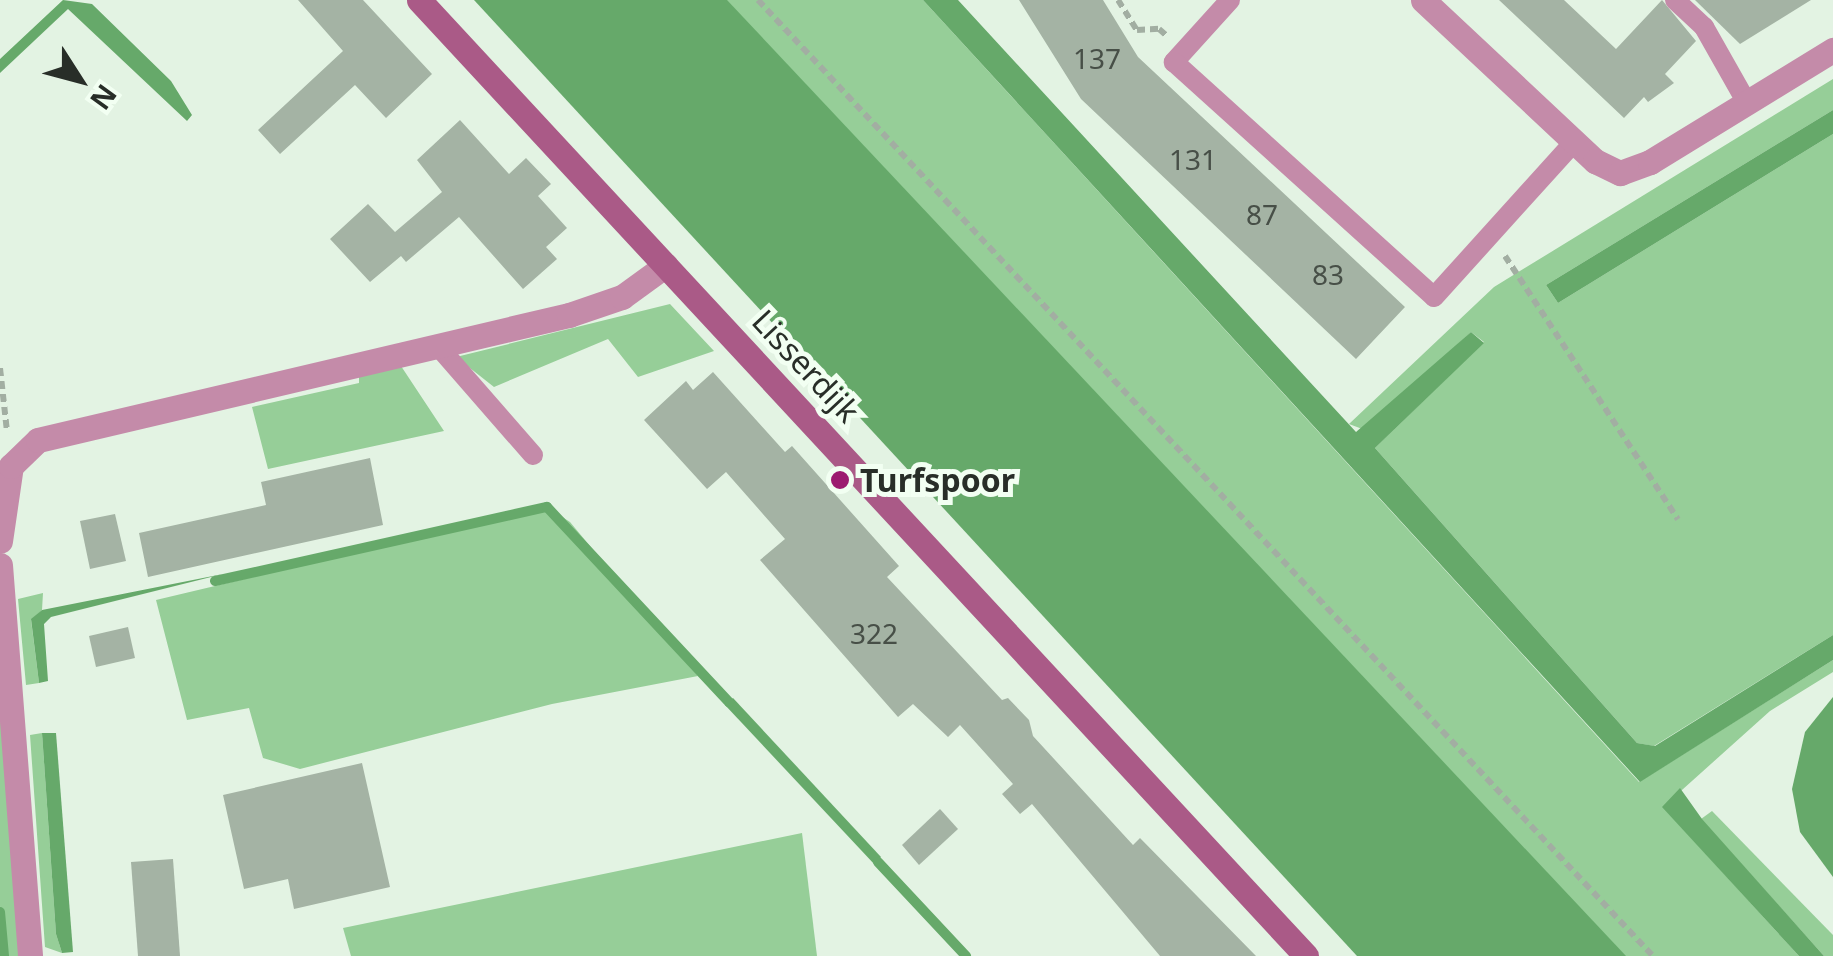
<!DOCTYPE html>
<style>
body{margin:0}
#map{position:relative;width:1833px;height:956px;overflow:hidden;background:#e3f3e3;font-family:"Noto Sans",sans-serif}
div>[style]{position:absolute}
.green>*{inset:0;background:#96ce98}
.water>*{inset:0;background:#66a96a}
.stream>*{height:10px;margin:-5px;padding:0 5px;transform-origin:5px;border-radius:5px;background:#66a96a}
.building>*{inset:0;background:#a4b3a4}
.path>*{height:6px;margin-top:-3px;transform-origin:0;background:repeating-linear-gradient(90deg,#a2aea2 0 8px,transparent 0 13px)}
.lane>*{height:20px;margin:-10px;padding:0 10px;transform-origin:10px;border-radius:10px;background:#c48ba9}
.street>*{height:25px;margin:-12.5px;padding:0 12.5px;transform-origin:12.5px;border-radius:12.5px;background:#c48ba9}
.secondary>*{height:25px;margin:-12.5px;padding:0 12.5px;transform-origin:12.5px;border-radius:12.5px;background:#aa5a87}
.dots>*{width:28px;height:28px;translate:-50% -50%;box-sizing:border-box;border:5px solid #f2fff2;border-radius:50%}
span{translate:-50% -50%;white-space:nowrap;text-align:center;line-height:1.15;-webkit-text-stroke:10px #f2fff2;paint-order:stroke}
.number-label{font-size:28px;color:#474f47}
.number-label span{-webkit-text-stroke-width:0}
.street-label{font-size:32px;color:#282e28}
.poi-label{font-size:32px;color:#282e28;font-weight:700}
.left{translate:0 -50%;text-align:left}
.north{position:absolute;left:30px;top:30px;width:100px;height:100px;-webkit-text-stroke:8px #f2fff2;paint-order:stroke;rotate:126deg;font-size:28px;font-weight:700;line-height:40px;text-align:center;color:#282e28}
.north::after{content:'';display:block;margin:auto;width:35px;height:45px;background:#282e28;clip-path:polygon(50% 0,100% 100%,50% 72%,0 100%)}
</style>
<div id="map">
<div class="green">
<div style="clip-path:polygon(726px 0,923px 0,1639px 782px,1833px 660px,1833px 672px,1770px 711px,1663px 807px,1799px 956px,1619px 956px)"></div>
<div style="clip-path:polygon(1833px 79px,1833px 110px,1546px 285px,1558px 303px,1833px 134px,1833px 635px,1654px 746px,1637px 743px,1375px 448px,1484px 342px,1471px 332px,1365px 430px,1349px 424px,1494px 287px)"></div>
<div style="clip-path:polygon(670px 304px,714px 351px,638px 377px,608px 339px,494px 387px,456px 357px)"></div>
<div style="clip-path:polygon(401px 366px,444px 431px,268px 469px,252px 407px,359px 383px,359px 374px)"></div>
<div style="clip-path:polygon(547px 507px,570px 522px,698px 676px,552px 704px,300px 769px,263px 758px,249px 708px,187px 720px,156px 600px)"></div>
<div style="clip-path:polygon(43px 593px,42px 610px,31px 620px,39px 683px,26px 685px,18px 599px)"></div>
<div style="clip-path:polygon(0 711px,20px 956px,4px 956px,0 906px)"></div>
<div style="clip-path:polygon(42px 733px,56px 934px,62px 953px,45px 947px,30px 735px)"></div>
<div style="clip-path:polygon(1712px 811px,1833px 935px,1833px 956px,1824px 956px,1701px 819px)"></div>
<div style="clip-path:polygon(802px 833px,817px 956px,351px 956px,343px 928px)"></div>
</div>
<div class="water">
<div style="clip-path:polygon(63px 0,92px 4px,171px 81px,192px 115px,187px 121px,68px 9px,0 73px,0 59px)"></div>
<div style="clip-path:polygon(474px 0,727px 0,1626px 956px,1357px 956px)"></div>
<div style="clip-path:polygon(923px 0,958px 0,1356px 432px,1471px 332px,1484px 343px,1375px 448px,1637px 743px,1655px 746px,1833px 635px,1833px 660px,1640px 782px)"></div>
<div style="clip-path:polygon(1833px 110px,1833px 134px,1558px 303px,1546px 285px)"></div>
<div style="clip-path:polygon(223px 574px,51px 617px,44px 624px,48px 681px,39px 683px,31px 619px,42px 610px)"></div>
<div style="clip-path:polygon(1833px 697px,1833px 877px,1800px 832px,1792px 789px,1805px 732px)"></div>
<div style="clip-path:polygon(733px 698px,881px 857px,875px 865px,725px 705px)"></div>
<div style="clip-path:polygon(42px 733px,56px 733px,73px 952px,62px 953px,56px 934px)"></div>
<div style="clip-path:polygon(1680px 788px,1702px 819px,1824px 956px,1799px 956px,1662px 807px)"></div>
</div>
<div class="stream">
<div style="left:215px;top:581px;width:340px;rotate:-12.6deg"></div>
<div style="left:547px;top:507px;width:267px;rotate:47deg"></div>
<div style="left:878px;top:862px;width:129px;rotate:46.9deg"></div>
<div style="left:0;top:912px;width:44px;rotate:84.8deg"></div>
</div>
<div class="building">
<div style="clip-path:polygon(298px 0,363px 0,432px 74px,386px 118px,355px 85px,280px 154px,258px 130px,343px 51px)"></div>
<div style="clip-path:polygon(1019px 0,1103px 0,1138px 57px,1405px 307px,1356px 359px,1081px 99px)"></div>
<div style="clip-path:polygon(1499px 0,1564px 0,1616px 49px,1662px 0,1696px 41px,1665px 74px,1674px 83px,1648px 102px,1644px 97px,1624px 118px)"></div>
<div style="clip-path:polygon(1695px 0,1811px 0,1740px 44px)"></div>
<div style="clip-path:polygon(460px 120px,509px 174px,526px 158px,551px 184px,538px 196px,567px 228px,546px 247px,557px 259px,523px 289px,459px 217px,406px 262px,401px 256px,370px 282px,330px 239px,368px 204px,395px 232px,442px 192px,417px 160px)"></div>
<div style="clip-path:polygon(713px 372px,785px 452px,792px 446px,899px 566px,887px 577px,1002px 700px,1008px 698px,1029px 720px,1033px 736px,1133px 845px,1140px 838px,1256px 956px,1160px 956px,1032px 804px,1020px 814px,1002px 794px,1013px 784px,960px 725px,948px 737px,913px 704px,898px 717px,760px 560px,785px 539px,726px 472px,707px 489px,644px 420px,686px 381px,693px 390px)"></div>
<div style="clip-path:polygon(370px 458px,383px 525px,148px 577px,139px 533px,266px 505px,261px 482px)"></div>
<div style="clip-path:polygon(115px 514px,126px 561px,90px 569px,80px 521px)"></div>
<div style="clip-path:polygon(128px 627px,135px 658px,96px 667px,89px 636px)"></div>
<div style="clip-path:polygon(362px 763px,390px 887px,294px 909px,288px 879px,244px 889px,223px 795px)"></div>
<div style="clip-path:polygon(940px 809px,958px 829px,919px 865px,902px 845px)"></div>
<div style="clip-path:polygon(173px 859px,180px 956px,138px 956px,131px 862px)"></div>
</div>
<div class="path">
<div style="left:758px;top:0;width:1310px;rotate:46.89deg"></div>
<div style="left:1118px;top:0;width:36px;rotate:58deg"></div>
<div style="left:1137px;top:30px;width:22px;rotate:-3deg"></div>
<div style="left:1159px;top:29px;width:11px;rotate:41deg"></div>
<div style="left:1505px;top:256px;width:315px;rotate:56.7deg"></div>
<div style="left:0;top:368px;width:63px;rotate:83.7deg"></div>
</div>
<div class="lane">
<div style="left:1230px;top:0;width:84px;rotate:132.1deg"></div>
<div style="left:1174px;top:62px;width:350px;rotate:42.1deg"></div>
<div style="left:1434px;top:297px;width:209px;rotate:-47.9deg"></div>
<div style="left:1675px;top:0;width:40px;rotate:43deg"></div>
<div style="left:1704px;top:27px;width:87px;rotate:60.5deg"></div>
<div style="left:437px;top:345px;width:146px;rotate:48.9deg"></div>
</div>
<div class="street">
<div style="left:1423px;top:0;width:236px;rotate:43.1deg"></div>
<div style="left:1595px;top:161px;width:28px;rotate:26deg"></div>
<div style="left:1620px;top:173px;width:32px;rotate:-20deg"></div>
<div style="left:1650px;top:162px;width:215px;rotate:-31.5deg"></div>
<div style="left:0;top:541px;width:76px;rotate:-81.7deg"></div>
<div style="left:11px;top:466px;width:37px;rotate:-44deg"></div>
<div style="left:38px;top:440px;width:546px;rotate:-13.25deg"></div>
<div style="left:569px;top:315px;width:56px;rotate:-18.8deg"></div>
<div style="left:622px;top:297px;width:54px;rotate:-36deg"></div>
<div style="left:0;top:565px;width:392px;rotate:85.6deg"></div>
</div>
<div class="secondary">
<div style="left:419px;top:0;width:1304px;rotate:47.14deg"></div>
</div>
<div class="dots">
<div style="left:840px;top:480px;background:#9c1c70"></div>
</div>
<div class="number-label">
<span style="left:1097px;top:58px">137</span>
<span style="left:1193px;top:159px">131</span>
<span style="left:1262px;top:214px">87</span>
<span style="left:1328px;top:274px">83</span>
<span style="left:874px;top:633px">322</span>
</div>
<div class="street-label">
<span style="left:806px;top:366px;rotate:47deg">Lisserdijk</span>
</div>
<div class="poi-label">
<span class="left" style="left:860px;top:480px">Turfspoor</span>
</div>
<div class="north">N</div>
</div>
